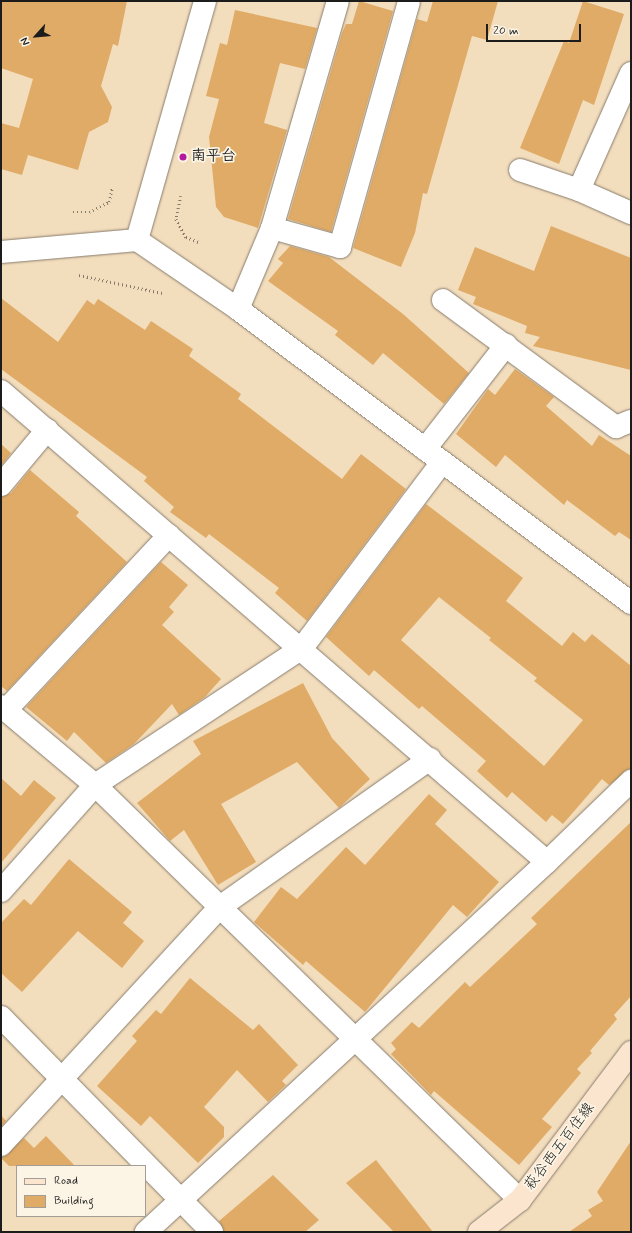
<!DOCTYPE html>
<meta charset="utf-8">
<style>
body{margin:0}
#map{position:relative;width:632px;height:1233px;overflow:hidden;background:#f2ddbd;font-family:Mynerve,"Klee One",sans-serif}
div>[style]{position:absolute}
.building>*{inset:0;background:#e0ab66}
.path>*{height:2.5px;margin-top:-1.25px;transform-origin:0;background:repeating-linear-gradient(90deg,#877c6c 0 1px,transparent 0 4px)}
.roads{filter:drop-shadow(0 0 1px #877c6c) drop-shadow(0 0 1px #877c6c)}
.minor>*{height:22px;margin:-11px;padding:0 11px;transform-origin:11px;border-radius:11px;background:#fff}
.tertiary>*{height:22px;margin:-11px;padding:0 11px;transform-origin:11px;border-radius:11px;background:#fff}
.secondary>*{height:22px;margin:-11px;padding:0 11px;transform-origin:11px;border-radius:11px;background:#fbe5cf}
.dots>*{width:11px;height:11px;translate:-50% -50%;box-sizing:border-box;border:2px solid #fcf5e5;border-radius:50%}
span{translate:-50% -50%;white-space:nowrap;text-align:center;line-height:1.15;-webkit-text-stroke:3.5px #fcf5e5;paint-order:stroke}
.poi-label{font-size:15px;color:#1c1c1c;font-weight:700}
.left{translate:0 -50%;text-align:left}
.street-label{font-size:15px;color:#1c1c1c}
.frame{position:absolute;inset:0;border:2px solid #1c1c1c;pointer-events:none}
.legend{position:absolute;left:16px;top:1165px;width:130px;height:52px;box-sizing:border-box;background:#fcf5e5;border:1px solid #a29e95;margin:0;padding:5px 7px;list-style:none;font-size:12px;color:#1c1c1c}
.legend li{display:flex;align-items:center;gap:8px;height:20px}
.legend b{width:20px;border:1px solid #a29e95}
.north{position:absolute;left:16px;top:16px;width:40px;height:40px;-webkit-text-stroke:3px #fcf5e5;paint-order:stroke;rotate:243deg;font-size:11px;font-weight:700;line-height:16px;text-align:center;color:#1c1c1c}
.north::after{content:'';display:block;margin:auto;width:14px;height:18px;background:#1c1c1c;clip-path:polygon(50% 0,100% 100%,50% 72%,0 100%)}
.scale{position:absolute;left:486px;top:24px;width:95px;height:18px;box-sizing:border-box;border:2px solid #1c1c1c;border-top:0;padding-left:5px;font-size:12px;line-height:14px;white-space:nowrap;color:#1c1c1c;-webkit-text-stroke:3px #fcf5e5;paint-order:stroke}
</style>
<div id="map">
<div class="building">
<div style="clip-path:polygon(1px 1px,127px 1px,118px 46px,113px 44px,101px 86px,112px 107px,108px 122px,89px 132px,78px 170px,28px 155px,22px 175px,1px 169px,1px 123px,19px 128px,33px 79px,1px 68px)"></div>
<div style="clip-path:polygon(359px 1px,393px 11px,331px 232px,288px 219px,342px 33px,346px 24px,352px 24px)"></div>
<div style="clip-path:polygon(433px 1px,498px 1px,487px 40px,472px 36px,427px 194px,423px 193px,415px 233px,401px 267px,353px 248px,417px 19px,427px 22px)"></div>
<div style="clip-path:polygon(583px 1px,624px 14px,594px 105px,583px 100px,559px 164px,520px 148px,564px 41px,569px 43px)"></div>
<div style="clip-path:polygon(235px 10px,317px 28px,305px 69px,280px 63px,264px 123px,287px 130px,258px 228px,224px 217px,216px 207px,209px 137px,219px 99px,206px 96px,220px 43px,227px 45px)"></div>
<div style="clip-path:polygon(551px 226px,631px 258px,631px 370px,533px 346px,540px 337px,525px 333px,527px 326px,473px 304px,476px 297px,458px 290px,475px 247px,534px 271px)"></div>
<div style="clip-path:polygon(290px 246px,329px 257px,403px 314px,469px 373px,444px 404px,383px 353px,373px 365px,335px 335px,338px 331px,268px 281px,283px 263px,278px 259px)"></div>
<div style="clip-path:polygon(1px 298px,58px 342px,87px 300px,94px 305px,98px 299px,145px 330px,151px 321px,193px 349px,189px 356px,241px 394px,238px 399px,342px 479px,361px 454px,406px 489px,307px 621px,275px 593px,279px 588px,209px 534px,206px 538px,170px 512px,174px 507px,144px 481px,147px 477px,1px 369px)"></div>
<div style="clip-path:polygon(515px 369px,554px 397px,546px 406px,592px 446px,599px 435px,631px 456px,631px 540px,619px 532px,615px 536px,567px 500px,564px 505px,505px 455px,496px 467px,456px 434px,488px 389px,495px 395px)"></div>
<div style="clip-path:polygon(1px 444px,11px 453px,1px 466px)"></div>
<div style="clip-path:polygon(30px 470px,79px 512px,76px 516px,127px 562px,7px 691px,1px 686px,1px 497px,11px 493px)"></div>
<div style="clip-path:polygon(evenodd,426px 504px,523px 578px,506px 601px,562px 646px,573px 632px,585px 642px,592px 634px,631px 666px,631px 769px,609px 785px,602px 779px,563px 824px,552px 815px,546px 822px,512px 792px,507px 798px,477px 771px,486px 761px,422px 706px,419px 709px,374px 670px,369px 676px,326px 637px,426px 504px,439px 597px,491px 638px,489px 640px,537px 678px,534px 681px,583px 720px,544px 766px,401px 640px,439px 597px)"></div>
<div style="clip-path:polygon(161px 562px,188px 585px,169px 607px,174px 612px,162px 625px,221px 679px,205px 697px,179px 715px,172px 704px,134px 744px,106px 763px,74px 732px,67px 741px,26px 707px)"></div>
<div style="clip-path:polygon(303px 683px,332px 738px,370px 779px,339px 808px,297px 762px,221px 804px,256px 862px,218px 885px,184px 830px,170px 841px,137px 803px,201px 754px,193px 741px)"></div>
<div style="clip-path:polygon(1px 778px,21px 796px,34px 780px,56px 798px,1px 863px)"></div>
<div style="clip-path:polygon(429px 794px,447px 810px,435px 824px,499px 882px,467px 917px,453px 905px,365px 1012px,306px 961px,303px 965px,254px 922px,281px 887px,297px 899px,346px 847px,365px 865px)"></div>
<div style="clip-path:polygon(631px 822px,631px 996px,614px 1015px,617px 1019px,590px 1051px,592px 1053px,577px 1069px,581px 1073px,542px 1119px,552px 1127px,519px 1165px,434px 1091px,431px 1095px,391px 1054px,396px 1049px,391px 1043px,412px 1022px,419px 1028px,465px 982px,470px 987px,537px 924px,531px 918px)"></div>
<div style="clip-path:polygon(69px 859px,132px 912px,123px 923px,144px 941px,122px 968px,78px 931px,22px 992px,1px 973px,1px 923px,24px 899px,31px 905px)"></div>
<div style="clip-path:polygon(190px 978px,253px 1030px,259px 1024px,298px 1065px,282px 1081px,286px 1085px,268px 1102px,237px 1070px,204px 1107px,224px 1127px,224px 1137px,198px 1163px,150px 1116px,141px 1126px,97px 1086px,137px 1041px,132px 1036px,156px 1010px,161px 1014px)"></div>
<div style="clip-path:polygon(1px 1115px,6px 1121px,1px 1127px)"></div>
<div style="clip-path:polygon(46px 1136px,75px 1166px,9px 1166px,1px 1158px,24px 1138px,34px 1148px)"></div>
<div style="clip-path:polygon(631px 1141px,631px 1232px,569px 1232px,592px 1216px,588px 1210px,603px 1201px,597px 1192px)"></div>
<div style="clip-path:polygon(376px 1160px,433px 1232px,394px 1232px,346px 1183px)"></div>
<div style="clip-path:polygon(273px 1175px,319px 1220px,305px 1232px,224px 1232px,219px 1221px)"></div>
</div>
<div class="path">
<div style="left:181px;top:196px;width:24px;rotate:102deg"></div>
<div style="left:176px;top:219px;width:21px;rotate:61deg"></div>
<div style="left:186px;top:237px;width:14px;rotate:21deg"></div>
<div style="left:73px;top:212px;width:16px"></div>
<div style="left:89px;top:212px;width:22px;rotate:-27deg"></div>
<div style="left:109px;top:202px;width:14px;rotate:-78deg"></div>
<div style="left:79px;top:275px;width:85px;rotate:12.2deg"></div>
</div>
<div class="roads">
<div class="minor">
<div style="left:631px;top:73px;width:128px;rotate:114deg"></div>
<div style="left:579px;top:190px;width:57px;rotate:23.9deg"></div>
<div style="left:520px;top:170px;width:62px;rotate:18.7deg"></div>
<div style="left:272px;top:228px;width:71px;rotate:15.6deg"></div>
<div style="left:340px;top:247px;width:255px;rotate:-74.3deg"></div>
<div style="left:443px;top:300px;width:215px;rotate:36.3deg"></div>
<div style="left:616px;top:427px;width:16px;rotate:-22deg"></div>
<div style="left:238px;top:309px;width:88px;rotate:-67.2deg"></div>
<div style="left:272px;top:228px;width:236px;rotate:-73.8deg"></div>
<div style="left:1px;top:391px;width:721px;rotate:40.78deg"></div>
<div style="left:547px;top:862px;width:546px;rotate:137.3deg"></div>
<div style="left:425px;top:449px;width:132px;rotate:-52.1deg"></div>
<div style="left:1px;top:485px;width:72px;rotate:-50.1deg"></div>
<div style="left:1px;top:706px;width:123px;rotate:40deg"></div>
<div style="left:95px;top:785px;width:594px;rotate:44.32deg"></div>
<div style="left:6px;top:710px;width:239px;rotate:-47deg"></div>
<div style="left:547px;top:862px;width:117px;rotate:-44deg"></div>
<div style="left:1px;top:891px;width:142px;rotate:-48.4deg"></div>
<div style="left:95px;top:785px;width:248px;rotate:-33.5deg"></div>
<div style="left:302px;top:648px;width:233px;rotate:-53deg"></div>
<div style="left:1px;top:1017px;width:301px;rotate:45.5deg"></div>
<div style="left:1px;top:1145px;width:323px;rotate:-47.4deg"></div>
<div style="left:220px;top:907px;width:257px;rotate:-35.2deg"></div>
</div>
<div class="tertiary">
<div style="left:137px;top:240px;width:248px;rotate:-74.1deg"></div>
<div style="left:1px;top:252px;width:137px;rotate:-5deg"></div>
<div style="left:137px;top:240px;width:122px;rotate:34.3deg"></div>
<div style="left:238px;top:309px;width:491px;rotate:36.8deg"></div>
</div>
<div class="secondary">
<div style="left:479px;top:1232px;width:52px;rotate:-38deg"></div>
<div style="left:520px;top:1200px;width:185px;rotate:-53.1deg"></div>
</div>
</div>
<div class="dots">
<div style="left:183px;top:157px;background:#b5179e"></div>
</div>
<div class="poi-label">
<span class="left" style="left:191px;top:157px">南平台</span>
</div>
<div class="street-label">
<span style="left:560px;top:1147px;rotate:-53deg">萩谷西五百住線</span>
</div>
<div class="frame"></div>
<ul class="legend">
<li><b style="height:5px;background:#fbe5cf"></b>Road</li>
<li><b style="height:11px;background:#e0ab66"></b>Building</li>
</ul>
<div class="north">N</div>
<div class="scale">20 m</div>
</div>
